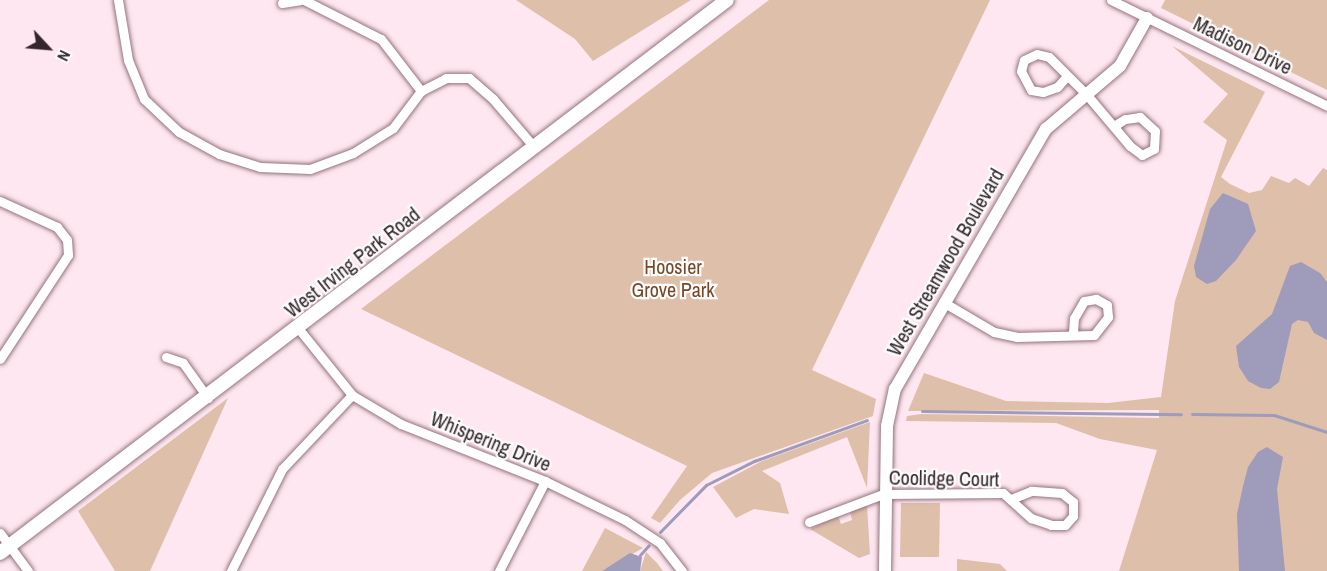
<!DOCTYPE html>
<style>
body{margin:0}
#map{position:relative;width:1327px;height:571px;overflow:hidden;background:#fee7f0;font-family:"Archivo Narrow",sans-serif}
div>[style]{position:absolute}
.green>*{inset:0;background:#debfaa}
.water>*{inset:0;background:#9f9bbb}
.stream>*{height:3px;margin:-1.5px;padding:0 1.5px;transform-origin:1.5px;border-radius:1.5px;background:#9f9bbb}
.roads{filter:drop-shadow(0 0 2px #94737f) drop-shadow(0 0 2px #94737f)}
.minor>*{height:9px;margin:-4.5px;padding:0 4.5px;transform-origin:4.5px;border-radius:4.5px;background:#fff}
.tertiary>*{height:12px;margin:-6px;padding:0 6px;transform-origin:6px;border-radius:6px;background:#fff}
.secondary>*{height:14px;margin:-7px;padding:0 7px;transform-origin:7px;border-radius:7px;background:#fff}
span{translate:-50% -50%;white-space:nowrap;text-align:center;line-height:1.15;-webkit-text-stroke:4.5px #fcfcfc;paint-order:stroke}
.street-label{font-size:20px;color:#34262b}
.park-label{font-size:20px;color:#754927}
.north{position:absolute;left:18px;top:18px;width:60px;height:60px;-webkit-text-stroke:4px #fcfcfc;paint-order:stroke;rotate:116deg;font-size:16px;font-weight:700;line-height:24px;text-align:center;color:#34262b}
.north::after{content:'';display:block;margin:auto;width:21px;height:27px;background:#34262b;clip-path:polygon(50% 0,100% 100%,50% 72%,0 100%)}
</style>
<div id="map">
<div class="green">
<div style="clip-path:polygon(516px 0,691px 0,593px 61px,575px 39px)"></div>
<div style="clip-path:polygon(769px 0,990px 0,812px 370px,876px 399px,873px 416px,712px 473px,680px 500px,660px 523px,651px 518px,687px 466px,361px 309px)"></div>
<div style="clip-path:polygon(1165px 0,1327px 0,1327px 90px,1161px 8px)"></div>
<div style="clip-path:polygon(1172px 46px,1265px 92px,1221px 177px,1230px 184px,1249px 193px,1262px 190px,1271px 176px,1289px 183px,1295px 178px,1309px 186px,1323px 168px,1327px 170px,1327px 571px,1119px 571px,1157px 450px,1100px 439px,1056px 423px,906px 421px,907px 416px,922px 414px,1159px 418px,1159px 410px,908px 411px,924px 373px,1006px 401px,1108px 403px,1161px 397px,1175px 301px,1227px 140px,1203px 122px,1228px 94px)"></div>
<div style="clip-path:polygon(228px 398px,150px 571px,115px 571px,78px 511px)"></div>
<div style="clip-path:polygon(870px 422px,867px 488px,847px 437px,762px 471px,780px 483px,789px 514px,754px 509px,736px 518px,713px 487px,762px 461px)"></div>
<div style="clip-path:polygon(901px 503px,940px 503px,939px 557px,900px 557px)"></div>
<div style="clip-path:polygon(867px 505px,870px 554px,859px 558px,810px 529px,838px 516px,841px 524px,852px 520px,850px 511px)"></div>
<div style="clip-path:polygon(605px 528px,643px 548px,602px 571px,582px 571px)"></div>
<div style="clip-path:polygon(646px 552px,657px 563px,663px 571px,640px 571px)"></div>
<div style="clip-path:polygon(957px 559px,1000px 564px,1007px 571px,957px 571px)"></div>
</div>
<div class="water">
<div style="clip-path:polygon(1223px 193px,1248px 204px,1256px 231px,1236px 260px,1216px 281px,1207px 284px,1196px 277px,1194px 266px,1210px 209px)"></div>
<div style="clip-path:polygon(1301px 262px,1320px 273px,1327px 282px,1327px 340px,1314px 333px,1308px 322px,1298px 320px,1292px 324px,1279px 382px,1270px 389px,1261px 388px,1248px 381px,1239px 367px,1236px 346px,1272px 314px,1290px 266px)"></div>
<div style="clip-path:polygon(1267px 447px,1283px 457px,1277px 489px,1285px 571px,1239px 571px,1237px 514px,1243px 486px,1248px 467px,1258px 452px)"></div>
<div style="clip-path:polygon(630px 553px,642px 557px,640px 571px,602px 571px)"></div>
</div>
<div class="stream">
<div style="left:922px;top:411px;width:259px;rotate:0.7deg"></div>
<div style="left:1192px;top:414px;width:82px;rotate:0.7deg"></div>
<div style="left:1274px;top:415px;width:56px;rotate:17.8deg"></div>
<div style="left:660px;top:532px;width:66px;rotate:-45.6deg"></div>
<div style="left:706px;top:485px;width:54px;rotate:-26.6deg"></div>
<div style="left:754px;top:461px;width:120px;rotate:-19.9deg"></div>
<div style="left:640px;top:555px;width:13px;rotate:-48deg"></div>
</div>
<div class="roads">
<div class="minor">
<div style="left:118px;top:0;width:61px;rotate:80.5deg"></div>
<div style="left:128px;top:60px;width:42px;rotate:67.7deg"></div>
<div style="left:144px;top:99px;width:48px;rotate:43.3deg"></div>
<div style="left:179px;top:132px;width:46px;rotate:28.8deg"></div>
<div style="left:219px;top:154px;width:43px;rotate:17.6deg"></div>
<div style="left:260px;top:167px;width:50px;rotate:2.3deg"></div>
<div style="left:310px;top:169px;width:46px;rotate:-20.4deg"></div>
<div style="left:353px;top:153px;width:47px;rotate:-32deg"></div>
<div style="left:393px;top:128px;width:46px;rotate:-52.9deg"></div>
<div style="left:421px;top:91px;width:28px;rotate:-27deg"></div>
<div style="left:446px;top:78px;width:23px"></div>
<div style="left:469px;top:78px;width:32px;rotate:41deg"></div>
<div style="left:493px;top:99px;width:63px;rotate:49.5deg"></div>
<div style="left:304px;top:0;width:86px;rotate:26.9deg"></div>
<div style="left:381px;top:39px;width:66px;rotate:52.4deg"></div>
<div style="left:1111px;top:0;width:241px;rotate:26.1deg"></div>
<div style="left:282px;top:3px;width:18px;rotate:-9deg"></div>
<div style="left:1067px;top:76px;width:15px;rotate:132deg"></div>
<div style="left:1057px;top:87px;width:15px;rotate:160deg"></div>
<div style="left:1043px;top:92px;width:12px;rotate:-171deg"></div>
<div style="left:1031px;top:90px;width:21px;rotate:-118deg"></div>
<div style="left:1021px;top:71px;width:11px;rotate:-75deg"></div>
<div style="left:1024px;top:60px;width:14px;rotate:-25deg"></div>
<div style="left:1037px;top:54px;width:12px;rotate:14deg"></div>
<div style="left:1049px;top:57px;width:54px;rotate:45deg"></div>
<div style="left:1087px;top:95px;width:67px;rotate:49.9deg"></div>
<div style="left:1130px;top:146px;width:15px;rotate:37deg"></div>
<div style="left:1142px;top:155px;width:13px;rotate:-27deg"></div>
<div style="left:1154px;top:149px;width:18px;rotate:-87deg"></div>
<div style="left:1155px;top:131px;width:21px;rotate:-137deg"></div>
<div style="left:1140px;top:117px;width:15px;rotate:172deg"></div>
<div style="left:1125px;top:119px;width:13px;rotate:148deg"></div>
<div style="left:0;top:201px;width:63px;rotate:24.5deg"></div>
<div style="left:57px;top:227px;width:16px;rotate:52deg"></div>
<div style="left:67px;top:240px;width:15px;rotate:86deg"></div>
<div style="left:68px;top:255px;width:124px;rotate:123.2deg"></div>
<div style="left:943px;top:302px;width:59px;rotate:30.5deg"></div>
<div style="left:994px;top:332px;width:24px;rotate:12deg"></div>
<div style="left:1017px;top:337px;width:77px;rotate:-1.5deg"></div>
<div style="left:1094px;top:335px;width:23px;rotate:-52deg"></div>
<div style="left:1108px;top:317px;width:12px;rotate:-95deg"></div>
<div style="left:1107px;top:305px;width:13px;rotate:-151deg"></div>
<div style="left:1096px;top:299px;width:12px;rotate:171deg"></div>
<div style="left:1084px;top:301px;width:20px;rotate:120deg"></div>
<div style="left:1074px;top:318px;width:15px;rotate:94deg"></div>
<div style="left:298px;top:328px;width:86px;rotate:51.1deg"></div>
<div style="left:352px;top:395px;width:57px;rotate:30.6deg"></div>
<div style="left:401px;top:424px;width:155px;rotate:21.6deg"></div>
<div style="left:545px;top:481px;width:89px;rotate:26deg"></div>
<div style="left:625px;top:520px;width:42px;rotate:33.3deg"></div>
<div style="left:660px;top:543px;width:36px;rotate:52deg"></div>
<div style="left:166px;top:357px;width:18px;rotate:19deg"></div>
<div style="left:183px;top:363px;width:43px;rotate:54.5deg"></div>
<div style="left:809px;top:522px;width:79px;rotate:-20.7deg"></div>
<div style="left:883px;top:494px;width:120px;rotate:-0.5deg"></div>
<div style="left:1003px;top:493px;width:38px;rotate:42deg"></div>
<div style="left:1031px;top:518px;width:21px;rotate:19deg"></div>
<div style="left:1051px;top:525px;width:14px"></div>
<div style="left:1065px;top:525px;width:12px;rotate:-48deg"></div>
<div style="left:1073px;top:516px;width:14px;rotate:-90deg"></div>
<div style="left:1073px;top:502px;width:14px;rotate:-141deg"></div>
<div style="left:1062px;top:493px;width:31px;rotate:-176deg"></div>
<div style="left:1031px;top:491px;width:22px;rotate:158deg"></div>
<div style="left:0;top:533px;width:47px;rotate:53.6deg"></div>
<div style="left:231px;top:571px;width:114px;rotate:-63.4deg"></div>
<div style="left:282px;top:469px;width:102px;rotate:-46.6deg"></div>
<div style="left:499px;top:571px;width:101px;rotate:-62.9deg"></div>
</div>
<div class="tertiary">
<div style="left:885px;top:571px;width:145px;rotate:-89.2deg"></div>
<div style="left:887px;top:426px;width:38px;rotate:-78deg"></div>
<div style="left:895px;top:389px;width:301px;rotate:-59.9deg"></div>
<div style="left:1046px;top:129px;width:97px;rotate:-40.4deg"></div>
<div style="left:1120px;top:66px;width:55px;rotate:-60.6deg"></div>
</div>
<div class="secondary">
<div style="left:0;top:553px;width:913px;rotate:-37.26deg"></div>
</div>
</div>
<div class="street-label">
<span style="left:1243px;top:45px;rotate:26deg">Madison Drive</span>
<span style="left:352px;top:262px;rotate:-38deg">West Irving Park Road</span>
<span style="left:945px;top:262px;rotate:-60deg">West Streamwood Boulevard</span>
<span style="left:491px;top:441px;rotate:22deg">Whispering Drive</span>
<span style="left:944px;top:478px;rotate:1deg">Coolidge Court</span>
</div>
<div class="park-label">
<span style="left:673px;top:278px">Hoosier<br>Grove Park</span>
</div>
<div class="north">N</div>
</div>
